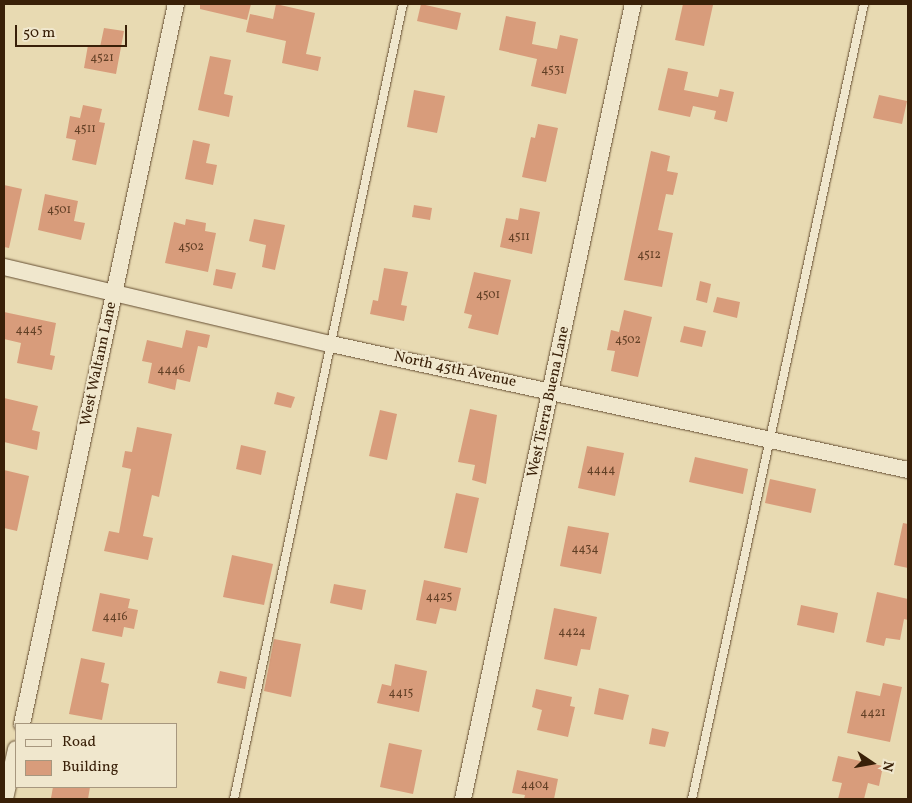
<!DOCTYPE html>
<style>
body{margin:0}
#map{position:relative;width:912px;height:803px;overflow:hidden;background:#e8dab2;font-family:Vollkorn,serif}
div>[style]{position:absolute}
.building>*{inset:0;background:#d89c7b}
.roads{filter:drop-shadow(0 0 1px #654e32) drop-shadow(0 0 1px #654e32)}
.lane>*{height:8px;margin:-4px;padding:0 4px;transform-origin:4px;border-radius:4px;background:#f0e7cd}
.street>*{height:16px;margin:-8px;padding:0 8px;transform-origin:8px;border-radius:8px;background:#f0e7cd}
span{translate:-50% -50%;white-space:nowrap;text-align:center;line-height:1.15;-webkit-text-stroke:4px #f0e7cd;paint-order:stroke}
.number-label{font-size:12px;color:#613f25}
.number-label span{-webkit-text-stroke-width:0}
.street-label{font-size:15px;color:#392008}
.frame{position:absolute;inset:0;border:5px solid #392008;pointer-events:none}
.legend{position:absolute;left:15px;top:723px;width:162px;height:65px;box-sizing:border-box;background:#f0e7cd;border:1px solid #a7977e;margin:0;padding:6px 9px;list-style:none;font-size:15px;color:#392008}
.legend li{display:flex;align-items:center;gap:10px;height:25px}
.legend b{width:25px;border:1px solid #a7977e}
.north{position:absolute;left:847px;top:738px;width:50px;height:50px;-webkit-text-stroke:4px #f0e7cd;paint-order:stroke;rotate:102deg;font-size:14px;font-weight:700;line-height:20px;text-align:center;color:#392008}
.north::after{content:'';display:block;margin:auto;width:18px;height:22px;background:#392008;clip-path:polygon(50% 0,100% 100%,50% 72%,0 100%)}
.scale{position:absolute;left:15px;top:25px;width:112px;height:22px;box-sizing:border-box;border:2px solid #392008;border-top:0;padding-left:6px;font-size:15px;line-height:18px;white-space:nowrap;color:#392008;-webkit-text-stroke:4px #f0e7cd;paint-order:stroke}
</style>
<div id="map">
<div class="building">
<div style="clip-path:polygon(200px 4px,251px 4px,247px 20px,200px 9px)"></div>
<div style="clip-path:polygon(276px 4px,315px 13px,306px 54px,321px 57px,318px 71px,282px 63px,286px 41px,246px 32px,250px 14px,273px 19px)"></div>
<div style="clip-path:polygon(421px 4px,461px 13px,457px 30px,417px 21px)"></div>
<div style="clip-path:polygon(683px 4px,713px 5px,704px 46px,675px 40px)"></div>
<div style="clip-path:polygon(506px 16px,536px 22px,532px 44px,557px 49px,560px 35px,578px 39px,566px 94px,531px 86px,537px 59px,499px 50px)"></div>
<div style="clip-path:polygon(104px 28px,124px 31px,116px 74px,84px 68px,88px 45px,100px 47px)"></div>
<div style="clip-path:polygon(210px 56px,231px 60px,224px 94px,233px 96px,229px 117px,198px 110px)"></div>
<div style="clip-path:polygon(668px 68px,688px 72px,684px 90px,718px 97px,720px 89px,734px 92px,727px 122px,714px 119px,716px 111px,693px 106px,690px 117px,658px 110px)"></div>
<div style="clip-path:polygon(414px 90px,445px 96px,437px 133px,407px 127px)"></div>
<div style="clip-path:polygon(879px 95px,907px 101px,902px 124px,873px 118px)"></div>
<div style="clip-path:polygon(83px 105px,102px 109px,99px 122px,105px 123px,96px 165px,72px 160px,76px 140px,66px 138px,70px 116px,80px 118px)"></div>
<div style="clip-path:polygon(538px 124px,558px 128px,546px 182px,522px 177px,531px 137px,535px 138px)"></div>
<div style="clip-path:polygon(193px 140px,210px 144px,206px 163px,217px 165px,213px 185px,185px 179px)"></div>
<div style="clip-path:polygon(651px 151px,670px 156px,667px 171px,678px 173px,673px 195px,666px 194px,658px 230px,673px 233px,662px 287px,624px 280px)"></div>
<div style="clip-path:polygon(4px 185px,22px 189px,9px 248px,4px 247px)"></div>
<div style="clip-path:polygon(45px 194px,78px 201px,74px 221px,85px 223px,81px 240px,38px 230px)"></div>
<div style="clip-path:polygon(414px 205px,432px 208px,430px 220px,412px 217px)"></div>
<div style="clip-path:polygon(520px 208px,540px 212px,532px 254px,500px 247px,506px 218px,518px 220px)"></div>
<div style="clip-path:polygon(186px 219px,206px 223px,205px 231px,216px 233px,208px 272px,165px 263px,174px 222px,185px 225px)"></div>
<div style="clip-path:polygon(254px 219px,285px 225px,275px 270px,262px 267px,266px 245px,249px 241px)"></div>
<div style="clip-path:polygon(384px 268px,408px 272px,401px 305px,407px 306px,404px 321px,370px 314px,373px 300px,378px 301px)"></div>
<div style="clip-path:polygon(216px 269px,236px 273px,232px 289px,213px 285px)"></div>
<div style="clip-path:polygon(474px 272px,511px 280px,498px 335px,468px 328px,472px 315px,464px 313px)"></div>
<div style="clip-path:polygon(700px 281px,711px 284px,707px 303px,696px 300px)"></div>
<div style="clip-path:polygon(717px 297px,740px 302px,737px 318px,713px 312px)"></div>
<div style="clip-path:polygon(624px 310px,652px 317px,638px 377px,611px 371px,615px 351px,607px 350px,611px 330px,619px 332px)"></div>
<div style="clip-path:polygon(4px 312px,56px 323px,50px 355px,55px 356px,52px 370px,17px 363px,21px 343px,4px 339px)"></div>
<div style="clip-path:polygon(684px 326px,706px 331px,702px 347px,680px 342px)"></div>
<div style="clip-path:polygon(186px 330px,210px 335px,207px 348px,198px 346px,190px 382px,177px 379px,175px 390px,148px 383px,152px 363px,142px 361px,147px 340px,182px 348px)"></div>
<div style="clip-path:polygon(277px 392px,295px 397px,291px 408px,274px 404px)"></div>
<div style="clip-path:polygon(4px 398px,38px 406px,32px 430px,40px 432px,37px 450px,4px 442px)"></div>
<div style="clip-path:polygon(470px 409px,497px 415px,486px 484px,472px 480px,475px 465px,458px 462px)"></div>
<div style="clip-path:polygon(380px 410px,397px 414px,387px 460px,369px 456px)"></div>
<div style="clip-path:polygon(137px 427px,172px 434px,159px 497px,152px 495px,143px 536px,153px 538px,148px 560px,104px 551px,109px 531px,119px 533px,131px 469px,122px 467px,125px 451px,132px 452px)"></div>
<div style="clip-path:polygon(241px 445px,266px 451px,261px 475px,236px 469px)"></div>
<div style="clip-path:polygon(587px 446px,624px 453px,615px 496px,578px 488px)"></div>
<div style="clip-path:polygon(695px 457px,748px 469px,743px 494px,689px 482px)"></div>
<div style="clip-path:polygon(4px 470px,29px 476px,17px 531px,4px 528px)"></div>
<div style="clip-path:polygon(770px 479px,816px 489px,811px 513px,765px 503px)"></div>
<div style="clip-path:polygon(456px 493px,479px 498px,467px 553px,444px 548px)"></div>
<div style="clip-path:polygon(903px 523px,908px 524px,908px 568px,894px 565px)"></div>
<div style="clip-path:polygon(568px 526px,609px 533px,601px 574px,560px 566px)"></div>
<div style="clip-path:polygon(232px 555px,273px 564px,264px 605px,223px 597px)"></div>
<div style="clip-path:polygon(424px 580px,461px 588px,456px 611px,440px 608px,436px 624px,416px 620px)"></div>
<div style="clip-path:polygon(334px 584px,366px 590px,362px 610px,330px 603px)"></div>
<div style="clip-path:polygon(877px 592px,908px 599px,908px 620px,904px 619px,900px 640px,886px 638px,884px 646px,866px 642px)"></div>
<div style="clip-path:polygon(100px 593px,130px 599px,128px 608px,138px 610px,134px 629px,124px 627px,122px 637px,92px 631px)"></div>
<div style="clip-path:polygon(801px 605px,838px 613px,834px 633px,797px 625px)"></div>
<div style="clip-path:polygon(554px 608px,597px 617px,590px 650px,581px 649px,577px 666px,544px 659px)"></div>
<div style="clip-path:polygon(274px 639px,301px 644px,291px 697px,264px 691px)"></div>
<div style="clip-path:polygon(81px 658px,105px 663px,101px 682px,109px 684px,102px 720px,69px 714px)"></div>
<div style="clip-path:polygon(395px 664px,427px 671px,419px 712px,377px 703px,382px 684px,391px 686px)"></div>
<div style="clip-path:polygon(220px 671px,247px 677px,245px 689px,217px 683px)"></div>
<div style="clip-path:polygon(883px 683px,902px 687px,890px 742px,847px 733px,856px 691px,880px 696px)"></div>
<div style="clip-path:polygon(599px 688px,629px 695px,623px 720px,594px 714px)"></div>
<div style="clip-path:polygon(536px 689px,572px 697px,570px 706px,575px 707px,568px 737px,537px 730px,542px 710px,532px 707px)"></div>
<div style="clip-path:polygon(652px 728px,669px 732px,665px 747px,649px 744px)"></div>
<div style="clip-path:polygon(389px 743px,422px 750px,413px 794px,380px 787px)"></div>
<div style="clip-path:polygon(838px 756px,883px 766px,879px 786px,868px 783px,864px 799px,838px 799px,842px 783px,832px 781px)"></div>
<div style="clip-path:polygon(517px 770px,558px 779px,554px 799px,524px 799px,525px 795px,512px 793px)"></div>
<div style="clip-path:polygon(53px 787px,90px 787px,88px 799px,51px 798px)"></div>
</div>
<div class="roads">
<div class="lane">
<div style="left:234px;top:799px;width:813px;rotate:-78deg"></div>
<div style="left:692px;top:799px;width:813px;rotate:-77.79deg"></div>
</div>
<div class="street">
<div style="left:4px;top:267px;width:336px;rotate:13.3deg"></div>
<div style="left:331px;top:344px;width:591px;rotate:12.32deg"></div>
<div style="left:22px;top:724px;width:736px;rotate:-77.93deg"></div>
<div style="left:5px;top:799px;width:51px;rotate:-77.6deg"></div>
<div style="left:463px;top:799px;width:813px;rotate:-77.93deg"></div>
</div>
</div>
<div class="number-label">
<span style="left:102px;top:59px">4521</span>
<span style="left:553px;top:71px">4531</span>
<span style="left:85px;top:130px">4511</span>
<span style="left:59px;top:211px">4501</span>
<span style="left:519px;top:238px">4511</span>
<span style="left:191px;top:248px">4502</span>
<span style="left:649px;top:256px">4512</span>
<span style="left:488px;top:296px">4501</span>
<span style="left:29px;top:331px">4445</span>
<span style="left:628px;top:341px">4502</span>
<span style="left:171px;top:371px">4446</span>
<span style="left:601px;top:471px">4444</span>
<span style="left:585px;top:550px">4434</span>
<span style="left:439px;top:598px">4425</span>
<span style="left:115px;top:618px">4416</span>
<span style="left:572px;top:633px">4424</span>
<span style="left:401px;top:694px">4415</span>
<span style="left:873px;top:714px">4421</span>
<span style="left:535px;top:786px">4404</span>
</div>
<div class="street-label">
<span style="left:99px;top:364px;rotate:-78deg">West Waltann Lane</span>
<span style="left:455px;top:370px;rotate:12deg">North 45th Avenue</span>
<span style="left:549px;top:402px;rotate:-78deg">West Tierra Buena Lane</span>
</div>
<div class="frame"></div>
<ul class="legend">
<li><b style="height:6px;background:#f0e7cd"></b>Road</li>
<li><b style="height:14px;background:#d89c7b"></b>Building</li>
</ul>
<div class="north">N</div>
<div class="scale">50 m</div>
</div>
